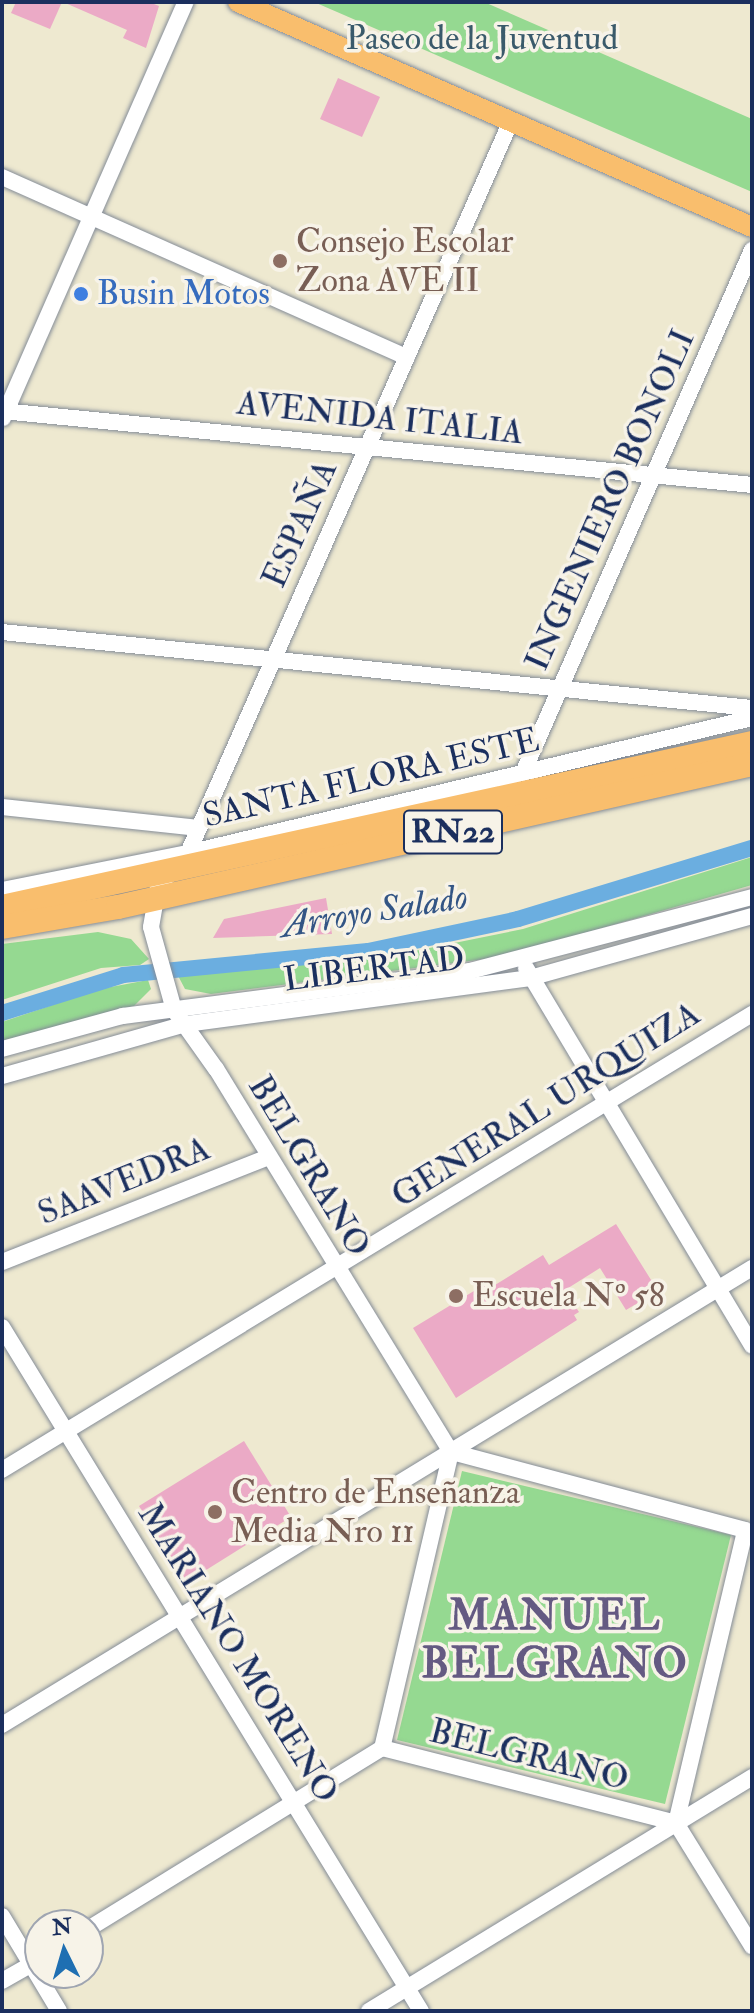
<!DOCTYPE html>
<meta charset="utf-8">
<style>
body{margin:0}
#map{position:relative;width:754px;height:2013px;overflow:hidden;background:#eee9d0;font-family:"IM FELL Double Pica",serif}
div>[style]{position:absolute}
.green>*{inset:0;background:#95d991}
.canal>*{height:16px;margin:-8px;padding:0 8px;transform-origin:8px;border-radius:8px;background:#6baee0}
.building>*{inset:0;background:#ebaac6}
.roads{filter:drop-shadow(0 0 2px #848c97) drop-shadow(0 0 2px #848c97)}
.minor>*{height:16px;margin:-8px;padding:0 8px;transform-origin:8px;border-radius:8px;background:#fff}
.major>*{height:20px;margin:-10px;padding:0 10px;transform-origin:10px;border-radius:10px;background:#f9be6d}
.highway>*{height:24px;margin:-12px;padding:0 12px;transform-origin:12px;border-radius:12px;background:#f9be6d}
.dots>*{width:22px;height:22px;translate:-50% -50%;box-sizing:border-box;border:4px solid #f7f3e8;border-radius:50%}
span{translate:-50% -50%;white-space:nowrap;text-align:center;line-height:1.15;-webkit-text-stroke:7px #f7f3e8;paint-order:stroke}
.shield-label span{padding:2px 6px;background:#f7f3e8;border:2px solid;border-radius:6px;-webkit-text-stroke-width:0}
.shield-label{font-size:32px;color:#1b2f5e;font-weight:700}
.park-label{font-size:34px;color:#3a5a6b}
.education-label{font-size:34px;color:#785e54}
.left{translate:0 -50%;text-align:left}
.shop-label{font-size:34px;color:#366cbe}
.street-label{font-size:34px;color:#1b2f5e}
.water-label{font-size:36px;color:#335585;font-style:italic}
.district-label{font-size:42px;color:#645a82;font-weight:700;letter-spacing:2px}
.frame{position:absolute;inset:0;border:4px solid #1b2f5e;pointer-events:none}
.north{position:absolute;left:24px;top:1909px;width:80px;height:80px;box-sizing:border-box;background:#f7f3e8;border:2px solid #9fa5b1;border-radius:50%;rotate:355deg;font-size:22px;font-weight:700;line-height:32px;text-align:center;color:#1b2f5e}
.north::after{content:'';display:block;margin:auto;width:28px;height:36px;background:#1f6fb2;clip-path:polygon(50% 0,100% 100%,50% 72%,0 100%)}
</style>
<div id="map">
<div class="green">
<div style="clip-path:polygon(314px 2px,484px 2px,752px 119px,752px 192px)"></div>
<div style="clip-path:polygon(752px 857px,752px 885px,501px 957px,211px 994px,185px 989px,175px 970px,219px 972px,380px 958px,523px 929px)"></div>
<div style="clip-path:polygon(98px 932px,131px 939px,149px 959px,140px 965px,101px 968px,2px 1000px,2px 944px)"></div>
<div style="clip-path:polygon(148px 980px,151px 989px,134px 1006px,2px 1041px,2px 1022px,100px 989px)"></div>
<div style="clip-path:polygon(462px 1471px,731px 1535px,665px 1804px,397px 1740px)"></div>
</div>
<div class="canal">
<div style="left:2px;top:1013px;width:127px;rotate:-17.4deg"></div>
<div style="left:123px;top:975px;width:246px;rotate:-5.6deg"></div>
<div style="left:368px;top:951px;width:153px;rotate:-12deg"></div>
<div style="left:518px;top:919px;width:245px;rotate:-16.9deg"></div>
</div>
<div class="building">
<div style="clip-path:polygon(16px 2px,62px 2px,50px 29px,11px 13px)"></div>
<div style="clip-path:polygon(63px 2px,149px 2px,159px 6px,146px 48px,123px 38px,127px 30px)"></div>
<div style="clip-path:polygon(338px 78px,380px 97px,362px 137px,320px 119px)"></div>
<div style="clip-path:polygon(326px 898px,332px 934px,213px 938px,224px 919px)"></div>
<div style="clip-path:polygon(616px 1224px,658px 1291px,626px 1310px,600px 1268px,565px 1290px,579px 1312px,574px 1315px,577px 1320px,456px 1398px,413px 1328px,492px 1280px,495px 1285px,543px 1255px,549px 1265px)"></div>
<div style="clip-path:polygon(244px 1441px,291px 1517px,187px 1582px,139px 1506px)"></div>
</div>
<div class="roads">
<div class="minor">
<div style="left:2px;top:177px;width:443px;rotate:24deg"></div>
<div style="left:2px;top:411px;width:754px;rotate:5.63deg"></div>
<div style="left:3px;top:418px;width:454px;rotate:-66.3deg"></div>
<div style="left:2px;top:632px;width:754px;rotate:5.79deg"></div>
<div style="left:523px;top:773px;width:571px;rotate:-66.35deg"></div>
<div style="left:2px;top:807px;width:198px;rotate:6.1deg"></div>
<div style="left:2px;top:890px;width:190px;rotate:-11.3deg"></div>
<div style="left:188px;top:853px;width:580px;rotate:-13.46deg"></div>
<div style="left:526px;top:968px;width:440px;rotate:59.1deg"></div>
<div style="left:2px;top:1049px;width:125px;rotate:-15.3deg"></div>
<div style="left:123px;top:1016px;width:350px;rotate:-7.4deg"></div>
<div style="left:470px;top:971px;width:292px;rotate:-14.7deg"></div>
<div style="left:2px;top:1076px;width:191px;rotate:-15.8deg"></div>
<div style="left:186px;top:1024px;width:347px;rotate:-7.6deg"></div>
<div style="left:530px;top:978px;width:230px;rotate:-15.6deg"></div>
<div style="left:2px;top:1262px;width:286px;rotate:-21.5deg"></div>
<div style="left:2px;top:1327px;width:802px;rotate:58.51deg"></div>
<div style="left:451px;top:1452px;width:449px;rotate:-121.5deg"></div>
<div style="left:216px;top:1069px;width:72px;rotate:-125.4deg"></div>
<div style="left:174px;top:1010px;width:86px;rotate:-105.5deg"></div>
<div style="left:151px;top:927px;width:41px;rotate:-80.1deg"></div>
<div style="left:158px;top:887px;width:45px;rotate:-48.6deg"></div>
<div style="left:188px;top:853px;width:800px;rotate:-66.19deg"></div>
<div style="left:2px;top:1470px;width:878px;rotate:-31.3deg"></div>
<div style="left:2px;top:1725px;width:878px;rotate:-31.36deg"></div>
<div style="left:676px;top:1823px;width:301px;rotate:-76.7deg"></div>
<div style="left:745px;top:1530px;width:304px;rotate:-165.1deg"></div>
<div style="left:451px;top:1452px;width:304px;rotate:103.1deg"></div>
<div style="left:382px;top:1748px;width:303px;rotate:14.3deg"></div>
<div style="left:676px;top:1823px;width:145px;rotate:58.3deg"></div>
<div style="left:2px;top:1916px;width:111px;rotate:59deg"></div>
<div style="left:88px;top:1929px;width:345px;rotate:-31.6deg"></div>
<div style="left:2px;top:1981px;width:43px;rotate:-29.6deg"></div>
<div style="left:369px;top:2011px;width:449px;rotate:-31.4deg"></div>
</div>
<div class="major">
<div style="left:238px;top:2px;width:561px;rotate:23.64deg"></div>
</div>
<div class="highway">
<div style="left:2px;top:907px;width:768px;rotate:-12.33deg"></div>
<div style="left:2px;top:927px;width:118px;rotate:-9.8deg"></div>
<div style="left:118px;top:907px;width:650px;rotate:-12.71deg"></div>
</div>
</div>
<div class="dots">
<div style="left:280px;top:261px;background:#8d6e63"></div>
<div style="left:81px;top:294px;background:#3f7fe0"></div>
<div style="left:456px;top:1296px;background:#8d6e63"></div>
<div style="left:215px;top:1512px;background:#8d6e63"></div>
</div>
<div class="shield-label">
<span style="left:453px;top:832px">RN22</span>
</div>
<div class="park-label">
<span style="left:482px;top:39px">Paseo de la Juventud</span>
</div>
<div class="education-label">
<span class="left" style="left:296px;top:261px">Consejo Escolar<br>Zona AVE II</span>
<span class="left" style="left:472px;top:1296px">Escuela Nº 58</span>
<span class="left" style="left:231px;top:1512px">Centro de Enseñanza<br>Media Nro 11</span>
</div>
<div class="shop-label">
<span class="left" style="left:97px;top:294px">Busin Motos</span>
</div>
<div class="street-label">
<span style="left:380px;top:418px;rotate:6deg">AVENIDA ITALIA</span>
<span style="left:610px;top:500px;rotate:-66deg">INGENIERO BONOLI</span>
<span style="left:300px;top:524px;rotate:-66deg">ESPAÑA</span>
<span style="left:371px;top:778px;rotate:-13deg">SANTA FLORA ESTE</span>
<span style="left:374px;top:969px;rotate:-7deg">LIBERTAD</span>
<span style="left:546px;top:1105px;rotate:-32deg">GENERAL URQUIZA</span>
<span style="left:309px;top:1166px;rotate:59deg">BELGRANO</span>
<span style="left:124px;top:1181px;rotate:-22deg">SAAVEDRA</span>
<span style="left:238px;top:1653px;rotate:58deg">MARIANO MORENO</span>
<span style="left:529px;top:1755px;rotate:14deg">BELGRANO</span>
</div>
<div class="water-label">
<span style="left:374px;top:911px;rotate:-9deg">Arroyo Salado</span>
</div>
<div class="district-label">
<span style="left:555px;top:1640px">MANUEL<br>BELGRANO</span>
</div>
<div class="frame"></div>
<div class="north">N</div>
</div>
